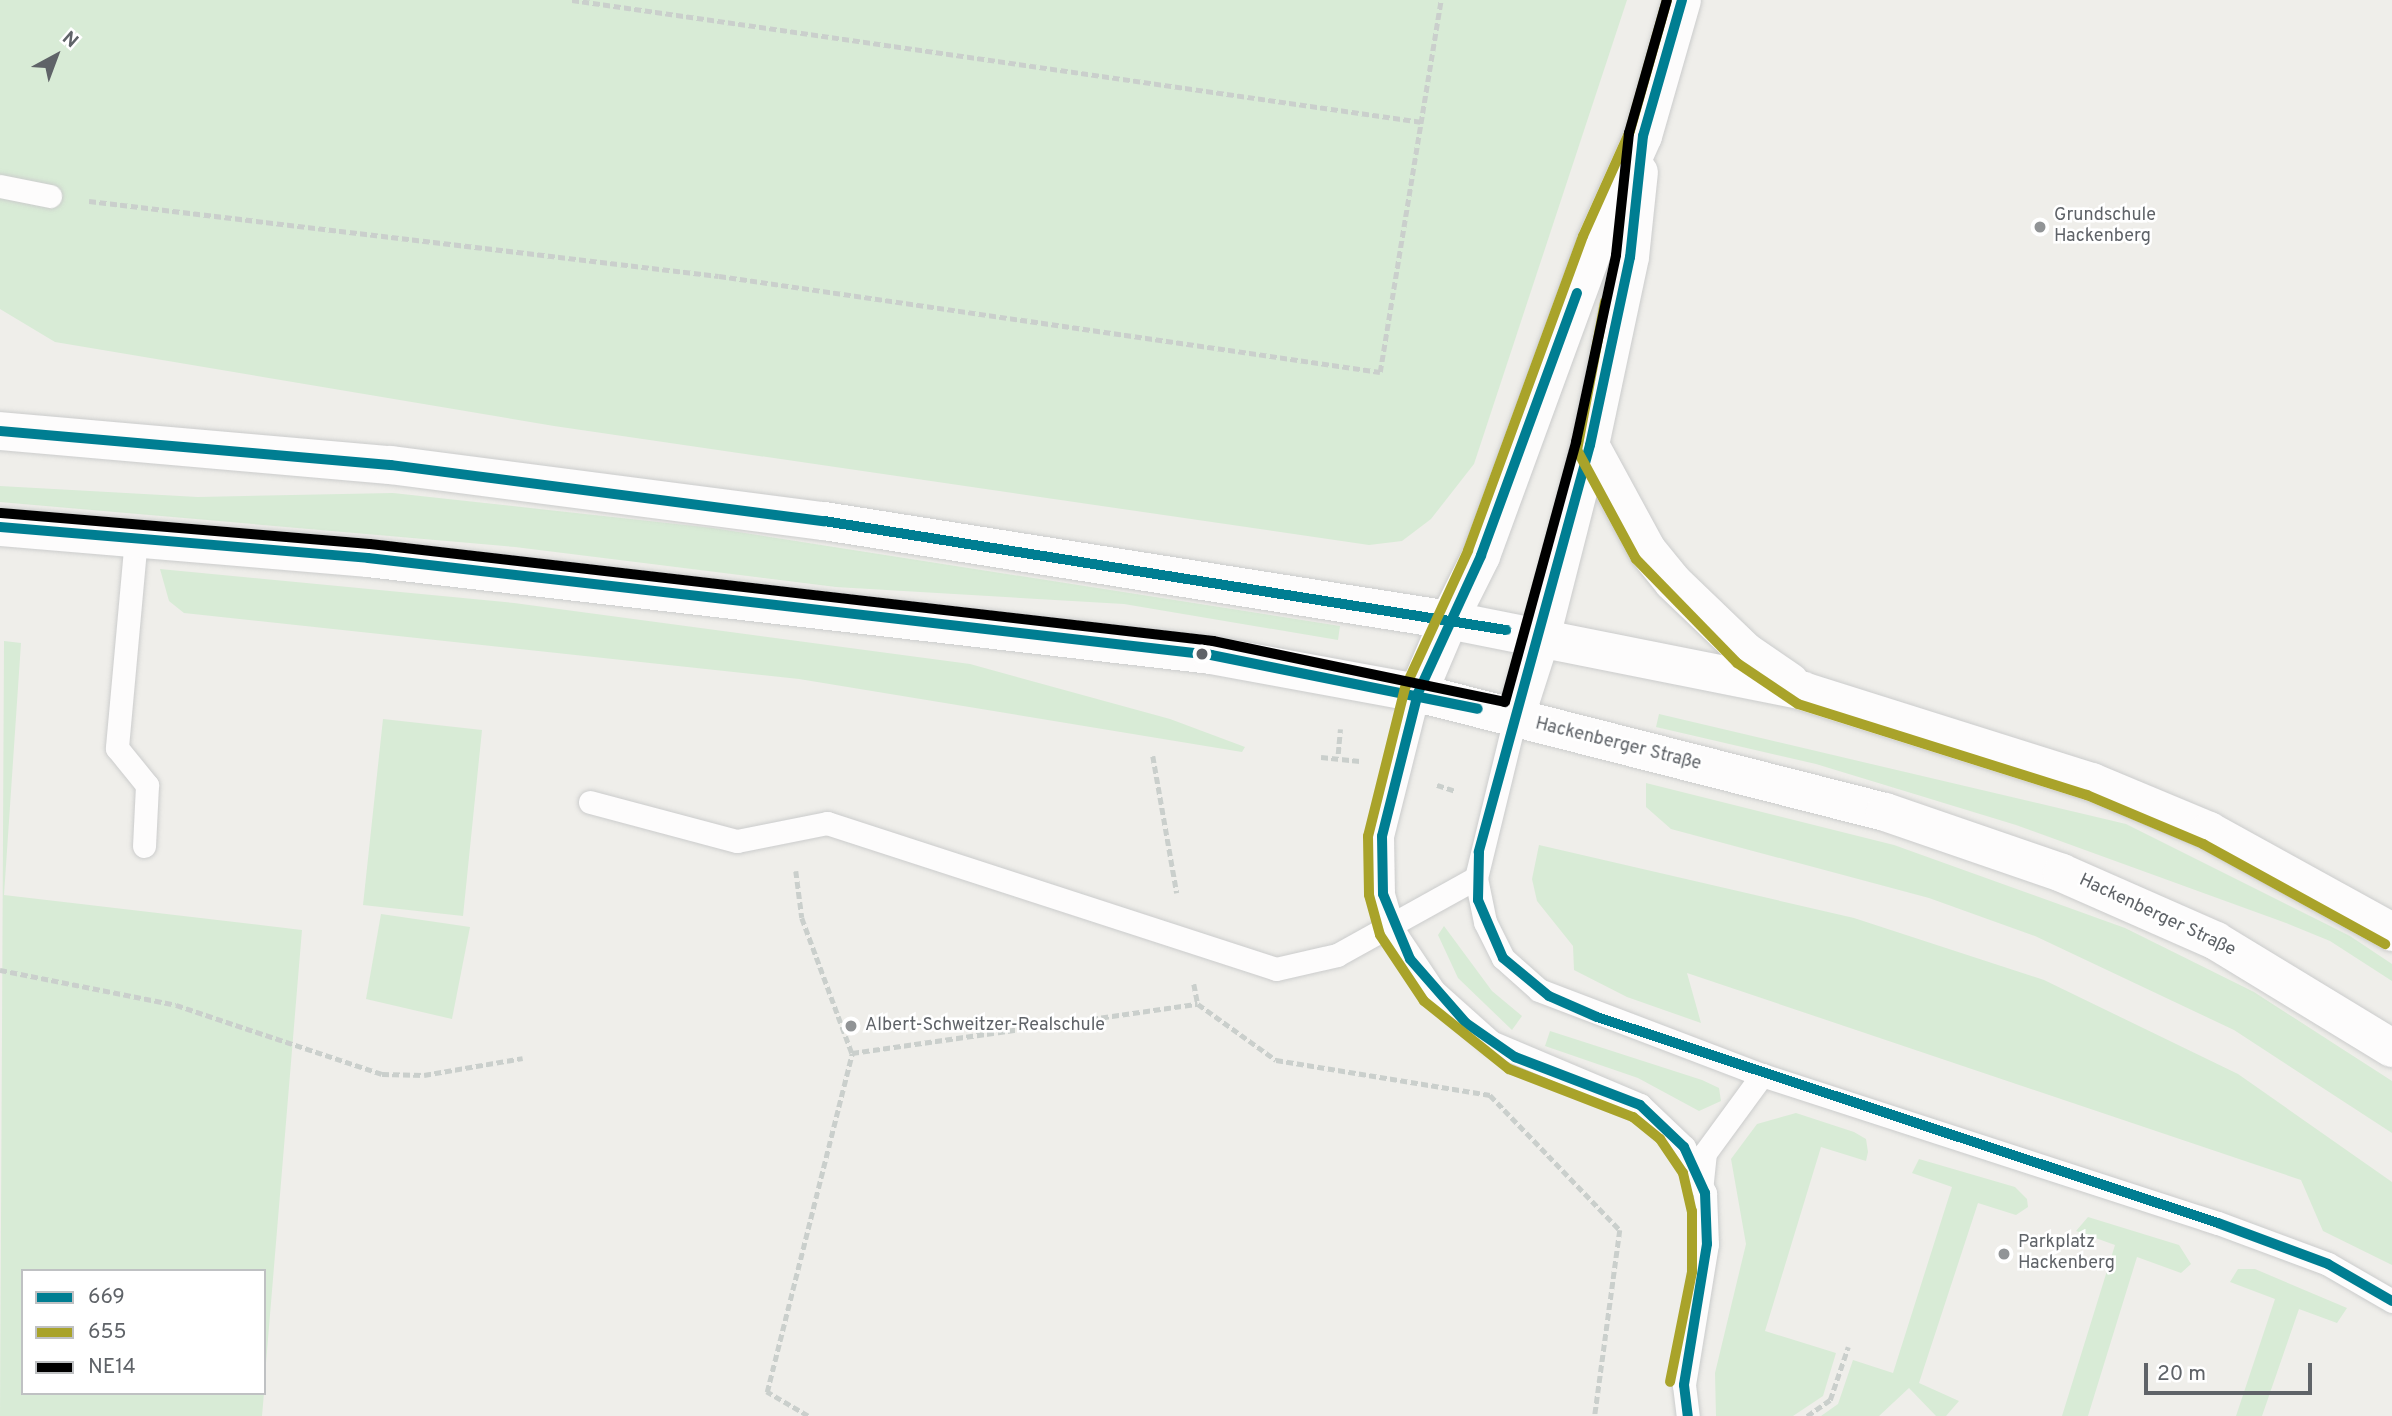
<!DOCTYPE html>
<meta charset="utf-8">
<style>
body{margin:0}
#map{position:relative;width:2392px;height:1416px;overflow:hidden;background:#efeeea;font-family:Overpass,sans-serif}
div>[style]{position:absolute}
.green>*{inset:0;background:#d8ebd6}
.path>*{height:4.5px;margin-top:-2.25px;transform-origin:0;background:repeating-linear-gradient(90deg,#cacfcc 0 7px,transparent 0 10.5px)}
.roads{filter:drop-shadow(0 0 2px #cbcccc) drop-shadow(0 0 2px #cbcccc)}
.lane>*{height:23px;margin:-11.5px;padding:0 11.5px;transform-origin:11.5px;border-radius:11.5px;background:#fdfcfc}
.street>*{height:38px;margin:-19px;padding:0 19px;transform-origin:19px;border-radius:19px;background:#fdfcfc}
.secondary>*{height:38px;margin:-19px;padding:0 19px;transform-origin:19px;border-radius:19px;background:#fdfcfc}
.bus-1>*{height:10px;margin:-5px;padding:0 5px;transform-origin:5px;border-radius:5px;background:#007e92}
.bus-2>*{height:10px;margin:-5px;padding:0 5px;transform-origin:5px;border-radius:5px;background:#a9a32a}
.bus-3>*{height:10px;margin:-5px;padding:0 5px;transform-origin:5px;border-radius:5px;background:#000}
.dots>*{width:19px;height:19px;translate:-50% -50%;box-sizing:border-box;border:4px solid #fff;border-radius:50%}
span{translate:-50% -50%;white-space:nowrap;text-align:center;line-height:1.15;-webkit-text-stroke:5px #fff;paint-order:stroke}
.poi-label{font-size:18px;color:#5f6368}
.left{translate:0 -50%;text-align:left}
.street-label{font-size:18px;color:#5f6368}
.legend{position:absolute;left:21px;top:1269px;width:245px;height:126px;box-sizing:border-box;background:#fff;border:2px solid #bfc1c3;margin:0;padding:9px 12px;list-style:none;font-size:21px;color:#5f6368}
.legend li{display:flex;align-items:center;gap:14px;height:35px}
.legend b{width:35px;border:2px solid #bfc1c3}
.north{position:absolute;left:21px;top:21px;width:70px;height:70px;-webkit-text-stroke:5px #fff;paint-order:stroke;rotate:41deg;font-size:19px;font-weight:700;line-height:28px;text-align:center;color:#5f6368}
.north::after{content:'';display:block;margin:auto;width:24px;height:32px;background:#5f6368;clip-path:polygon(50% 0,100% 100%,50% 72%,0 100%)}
.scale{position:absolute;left:2144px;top:1363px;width:168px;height:32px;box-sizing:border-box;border:4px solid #5f6368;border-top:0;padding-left:9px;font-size:21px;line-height:24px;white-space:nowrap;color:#5f6368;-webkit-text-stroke:5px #fff;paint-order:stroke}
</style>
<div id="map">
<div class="green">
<div style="clip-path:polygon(0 0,1627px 0,1474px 464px,1431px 519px,1402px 541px,1369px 545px,554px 426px,55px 342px,0 309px)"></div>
<div style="clip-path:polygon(0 486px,198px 497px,393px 493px,713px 528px,1340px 626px,1338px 640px,1124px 604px,836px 587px,515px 547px,0 502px)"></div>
<div style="clip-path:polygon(160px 569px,514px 603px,970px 664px,1170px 719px,1245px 747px,1242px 752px,799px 679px,184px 613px,169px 601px)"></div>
<div style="clip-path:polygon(4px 641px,21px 643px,4px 895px,302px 930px,264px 1387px,264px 1271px,23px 1271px,23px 1393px,264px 1393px,262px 1416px,0 1416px)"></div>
<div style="clip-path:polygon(1659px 714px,2126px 824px,2350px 936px,2392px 964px,2392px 981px,2330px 941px,2286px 923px,2016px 825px,1816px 764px,1656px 727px)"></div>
<div style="clip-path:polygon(383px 719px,482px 730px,463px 916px,363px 905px)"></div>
<div style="clip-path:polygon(1646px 783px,1894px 845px,2125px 928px,2254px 992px,2392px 1081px,2392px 1133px,2234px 1030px,2035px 936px,1929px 898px,1671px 829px,1646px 807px)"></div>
<div style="clip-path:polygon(1539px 845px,1854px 918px,2044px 980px,2238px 1074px,2392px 1182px,2392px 1265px,2323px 1231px,2301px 1180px,1687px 973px,1701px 1023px,1627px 997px,1574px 970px,1573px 946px,1537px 901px,1532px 879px)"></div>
<div style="clip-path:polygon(381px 914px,470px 927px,452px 1019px,366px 999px)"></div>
<div style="clip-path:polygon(1444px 926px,1492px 991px,1522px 1016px,1512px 1030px,1458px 978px,1438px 935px)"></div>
<div style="clip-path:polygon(1550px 1031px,1702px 1080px,1719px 1088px,1721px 1101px,1699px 1111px,1638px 1078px,1545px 1046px)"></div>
<div style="clip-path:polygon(1796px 1113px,1854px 1132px,1866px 1139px,1868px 1152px,1866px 1161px,1821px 1147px,1765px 1331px,1836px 1353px,1823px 1396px,1793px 1416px,1716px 1416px,1715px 1373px,1746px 1244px,1731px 1159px,1757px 1124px)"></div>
<div style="clip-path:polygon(1919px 1159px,2015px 1187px,2027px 1199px,2028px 1207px,2016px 1215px,1978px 1203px,1919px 1383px,1959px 1401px,1946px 1416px,1936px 1416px,1909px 1388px,1879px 1416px,1821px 1416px,1838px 1404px,1853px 1360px,1893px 1373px,1952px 1187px,1912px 1173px)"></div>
<div style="clip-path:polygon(2088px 1217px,2179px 1245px,2191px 1264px,2181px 1273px,2137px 1257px,2088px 1416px,2062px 1416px,2115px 1245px,2076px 1231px)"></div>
<div style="clip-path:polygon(2238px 1269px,2255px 1269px,2347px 1308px,2337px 1323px,2299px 1309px,2262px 1416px,2236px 1416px,2275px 1299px,2230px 1282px)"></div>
</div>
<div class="path">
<div style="left:572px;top:0;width:859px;rotate:8.17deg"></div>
<div style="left:89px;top:201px;width:634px;rotate:6.79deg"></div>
<div style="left:719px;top:276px;width:668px;rotate:8.26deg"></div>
<div style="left:1380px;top:372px;width:377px;rotate:-80.7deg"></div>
<div style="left:1338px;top:754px;width:25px;rotate:-85deg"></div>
<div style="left:1153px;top:756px;width:139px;rotate:80.1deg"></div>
<div style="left:1321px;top:757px;width:39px;rotate:6deg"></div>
<div style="left:1437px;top:785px;width:20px;rotate:18deg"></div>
<div style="left:796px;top:871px;width:47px;rotate:82.7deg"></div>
<div style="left:802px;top:918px;width:144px;rotate:69.7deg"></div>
<div style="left:0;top:970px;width:179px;rotate:11.2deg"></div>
<div style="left:176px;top:1005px;width:217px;rotate:18.5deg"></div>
<div style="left:382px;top:1074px;width:42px;rotate:1.4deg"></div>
<div style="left:424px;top:1075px;width:100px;rotate:-9.7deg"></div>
<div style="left:1194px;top:984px;width:20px;rotate:79deg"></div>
<div style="left:808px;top:1416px;width:48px;rotate:-149.7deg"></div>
<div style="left:767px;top:1392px;width:349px;rotate:-75.9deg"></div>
<div style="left:852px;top:1053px;width:349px;rotate:-8.1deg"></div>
<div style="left:1198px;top:1004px;width:96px;rotate:35.7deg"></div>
<div style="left:1276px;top:1060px;width:217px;rotate:9.3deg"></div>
<div style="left:1490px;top:1095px;width:187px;rotate:46.1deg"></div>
<div style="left:1620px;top:1230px;width:188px;rotate:97.7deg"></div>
<div style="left:1807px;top:1416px;width:28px;rotate:-35deg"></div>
<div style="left:1830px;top:1400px;width:56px;rotate:-71.2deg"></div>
</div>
<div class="roads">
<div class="lane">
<div style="left:0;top:186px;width:51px;rotate:11.3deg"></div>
<div style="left:136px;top:538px;width:211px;rotate:95.2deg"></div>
<div style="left:117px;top:748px;width:48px;rotate:51deg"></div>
<div style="left:147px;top:785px;width:61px;rotate:92.8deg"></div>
<div style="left:1418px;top:693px;width:147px;rotate:104.1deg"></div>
<div style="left:1382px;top:836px;width:58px;rotate:89deg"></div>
<div style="left:1383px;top:894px;width:37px;rotate:74deg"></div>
<div style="left:1393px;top:930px;width:73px;rotate:56.1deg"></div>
<div style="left:1434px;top:991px;width:76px;rotate:41.8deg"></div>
<div style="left:1491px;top:1042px;width:162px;rotate:22.9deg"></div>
<div style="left:1640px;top:1105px;width:61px;rotate:43.7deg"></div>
<div style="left:1684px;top:1147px;width:51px;rotate:65.5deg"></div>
<div style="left:1705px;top:1193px;width:51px;rotate:87.8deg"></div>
<div style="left:1707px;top:1244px;width:143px;rotate:99.3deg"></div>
<div style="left:1684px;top:1385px;width:31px;rotate:83deg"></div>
<div style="left:1515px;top:718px;width:165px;rotate:103.7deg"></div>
<div style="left:1476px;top:878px;width:45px;rotate:78.4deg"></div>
<div style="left:1485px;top:922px;width:40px;rotate:63.4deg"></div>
<div style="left:1503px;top:958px;width:48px;rotate:41.6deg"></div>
<div style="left:1539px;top:990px;width:239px;rotate:20.9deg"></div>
<div style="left:1762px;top:1075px;width:479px;rotate:18deg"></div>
<div style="left:2218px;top:1223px;width:117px;rotate:20.4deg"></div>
<div style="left:2328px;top:1264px;width:74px;rotate:30deg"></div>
<div style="left:590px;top:802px;width:152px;rotate:14.9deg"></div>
<div style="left:737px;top:841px;width:92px;rotate:-11.3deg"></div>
<div style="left:827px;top:823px;width:472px;rotate:18deg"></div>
<div style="left:1276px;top:969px;width:63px;rotate:-12.9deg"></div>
<div style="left:1337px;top:955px;width:159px;rotate:-29deg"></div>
<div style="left:1702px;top:1181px;width:28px;rotate:-84deg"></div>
<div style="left:1705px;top:1153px;width:97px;rotate:-53.8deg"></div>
</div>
<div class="street">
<div style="left:1449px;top:620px;width:72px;rotate:-63.4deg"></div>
<div style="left:1481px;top:556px;width:335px;rotate:-69.9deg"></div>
<div style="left:1596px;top:241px;width:115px;rotate:-65.9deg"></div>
<div style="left:1643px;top:136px;width:141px;rotate:-74deg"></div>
<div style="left:1541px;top:637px;width:198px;rotate:-75.7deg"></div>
<div style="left:1590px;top:445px;width:192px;rotate:-78deg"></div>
<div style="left:1630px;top:257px;width:85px;rotate:-84deg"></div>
</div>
<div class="secondary">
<div style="left:0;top:431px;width:392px;rotate:5deg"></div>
<div style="left:391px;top:465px;width:437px;rotate:7.4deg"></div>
<div style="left:824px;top:521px;width:633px;rotate:9deg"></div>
<div style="left:1449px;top:620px;width:361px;rotate:11.3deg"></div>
<div style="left:1803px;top:691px;width:303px;rotate:17.5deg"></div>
<div style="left:2092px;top:782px;width:127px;rotate:22.7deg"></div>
<div style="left:2209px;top:831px;width:209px;rotate:28.9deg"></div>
<div style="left:1590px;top:445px;width:119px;rotate:61.5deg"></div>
<div style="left:1647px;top:550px;width:41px;rotate:50.9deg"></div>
<div style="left:1673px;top:582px;width:101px;rotate:43.8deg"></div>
<div style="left:1746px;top:652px;width:53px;rotate:34.3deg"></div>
<div style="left:0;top:527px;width:369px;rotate:4.8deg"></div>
<div style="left:368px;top:558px;width:849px;rotate:6.56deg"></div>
<div style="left:1211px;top:655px;width:210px;rotate:10.4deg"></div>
<div style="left:1418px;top:693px;width:482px;rotate:14.3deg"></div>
<div style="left:1885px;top:812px;width:187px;rotate:19deg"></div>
<div style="left:2062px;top:873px;width:168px;rotate:23.8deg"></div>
<div style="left:2216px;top:941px;width:206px;rotate:31.3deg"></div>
<div style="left:1418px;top:693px;width:79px;rotate:-67deg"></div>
<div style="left:1515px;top:718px;width:85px;rotate:-72.2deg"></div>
</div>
</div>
<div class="bus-1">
<div style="left:1682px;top:0;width:141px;rotate:106deg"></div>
<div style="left:1643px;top:136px;width:122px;rotate:96.1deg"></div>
<div style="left:1630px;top:257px;width:192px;rotate:102deg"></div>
<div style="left:1590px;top:445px;width:422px;rotate:105.3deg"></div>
<div style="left:1479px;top:852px;width:48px;rotate:91.2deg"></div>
<div style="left:1478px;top:900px;width:63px;rotate:66.7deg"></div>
<div style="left:1503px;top:958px;width:60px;rotate:39.6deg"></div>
<div style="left:1549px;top:996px;width:52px;rotate:23.6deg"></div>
<div style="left:1597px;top:1017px;width:654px;rotate:18.35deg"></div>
<div style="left:2218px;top:1223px;width:117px;rotate:20.4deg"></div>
<div style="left:2328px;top:1264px;width:74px;rotate:30deg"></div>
<div style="left:1577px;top:293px;width:280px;rotate:110.1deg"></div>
<div style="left:1481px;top:556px;width:151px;rotate:114.7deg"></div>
<div style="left:1418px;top:693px;width:147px;rotate:104.1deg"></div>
<div style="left:1382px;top:836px;width:58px;rotate:89deg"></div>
<div style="left:1383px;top:894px;width:70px;rotate:67.4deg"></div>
<div style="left:1410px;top:959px;width:85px;rotate:48.8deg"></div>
<div style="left:1466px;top:1023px;width:60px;rotate:34.8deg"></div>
<div style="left:1515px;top:1057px;width:134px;rotate:21deg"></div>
<div style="left:1640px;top:1105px;width:61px;rotate:43.7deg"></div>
<div style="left:1684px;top:1147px;width:51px;rotate:65.5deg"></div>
<div style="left:1705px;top:1193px;width:51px;rotate:87.8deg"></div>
<div style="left:1707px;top:1244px;width:143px;rotate:99.3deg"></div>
<div style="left:1684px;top:1385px;width:31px;rotate:83deg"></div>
<div style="left:0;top:431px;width:392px;rotate:5deg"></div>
<div style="left:391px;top:465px;width:437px;rotate:7.4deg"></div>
<div style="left:824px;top:521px;width:691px;rotate:9.08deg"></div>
<div style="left:0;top:527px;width:369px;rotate:4.8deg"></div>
<div style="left:368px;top:558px;width:849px;rotate:6.56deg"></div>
<div style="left:1211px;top:655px;width:272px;rotate:11.4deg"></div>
</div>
<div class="bus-2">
<div style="left:1667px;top:0;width:136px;rotate:105.8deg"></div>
<div style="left:1630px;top:131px;width:115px;rotate:114.1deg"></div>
<div style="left:1583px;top:236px;width:335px;rotate:110.1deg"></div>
<div style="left:1468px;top:551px;width:151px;rotate:114.7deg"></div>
<div style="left:1405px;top:688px;width:153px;rotate:104deg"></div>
<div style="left:1368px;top:836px;width:59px;rotate:89deg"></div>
<div style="left:1369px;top:895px;width:41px;rotate:74.6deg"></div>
<div style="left:1380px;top:935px;width:79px;rotate:56.3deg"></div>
<div style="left:1424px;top:1001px;width:109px;rotate:38.7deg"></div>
<div style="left:1509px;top:1069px;width:133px;rotate:21.2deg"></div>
<div style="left:1633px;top:1117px;width:35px;rotate:39deg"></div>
<div style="left:1660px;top:1139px;width:41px;rotate:55.9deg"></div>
<div style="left:1683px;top:1173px;width:39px;rotate:77deg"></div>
<div style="left:1692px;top:1211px;width:61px;rotate:90deg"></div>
<div style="left:1692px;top:1272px;width:112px;rotate:101.3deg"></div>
<div style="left:1605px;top:302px;width:151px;rotate:100.7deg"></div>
<div style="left:1577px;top:450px;width:124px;rotate:61.6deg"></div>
<div style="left:1636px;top:559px;width:145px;rotate:45.8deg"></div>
<div style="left:1737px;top:663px;width:73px;rotate:33.9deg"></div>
<div style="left:1798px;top:704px;width:303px;rotate:17.5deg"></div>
<div style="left:2087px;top:795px;width:126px;rotate:22.9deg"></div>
<div style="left:2203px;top:844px;width:208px;rotate:28.8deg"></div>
</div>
<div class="bus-3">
<div style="left:1px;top:513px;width:370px;rotate:4.8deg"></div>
<div style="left:370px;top:544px;width:849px;rotate:6.56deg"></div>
<div style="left:1213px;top:641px;width:298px;rotate:11.8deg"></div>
<div style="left:1505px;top:702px;width:270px;rotate:-74.7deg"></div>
<div style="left:1576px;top:442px;width:191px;rotate:-77.9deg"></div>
<div style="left:1616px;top:255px;width:123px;rotate:-83.9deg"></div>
<div style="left:1629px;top:133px;width:138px;rotate:-74.1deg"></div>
</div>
<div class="dots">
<div style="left:2040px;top:227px;background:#919496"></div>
<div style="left:1202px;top:654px;background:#5f6368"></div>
<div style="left:851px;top:1026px;background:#919496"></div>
<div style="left:2004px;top:1254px;background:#919496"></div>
</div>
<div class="poi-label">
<span class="left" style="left:2054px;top:227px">Grundschule<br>Hackenberg</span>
<span class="left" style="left:865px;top:1026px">Albert-Schweitzer-Realschule</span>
<span class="left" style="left:2018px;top:1254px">Parkplatz<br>Hackenberg</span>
</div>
<div class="street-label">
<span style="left:1618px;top:745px;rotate:14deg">Hackenberger Straße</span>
<span style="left:2157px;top:916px;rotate:25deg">Hackenberger Straße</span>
</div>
<ul class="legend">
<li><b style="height:9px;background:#007e92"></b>669</li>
<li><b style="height:9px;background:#a9a32a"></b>655</li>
<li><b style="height:9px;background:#000"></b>NE14</li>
</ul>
<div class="north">N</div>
<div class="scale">20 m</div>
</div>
